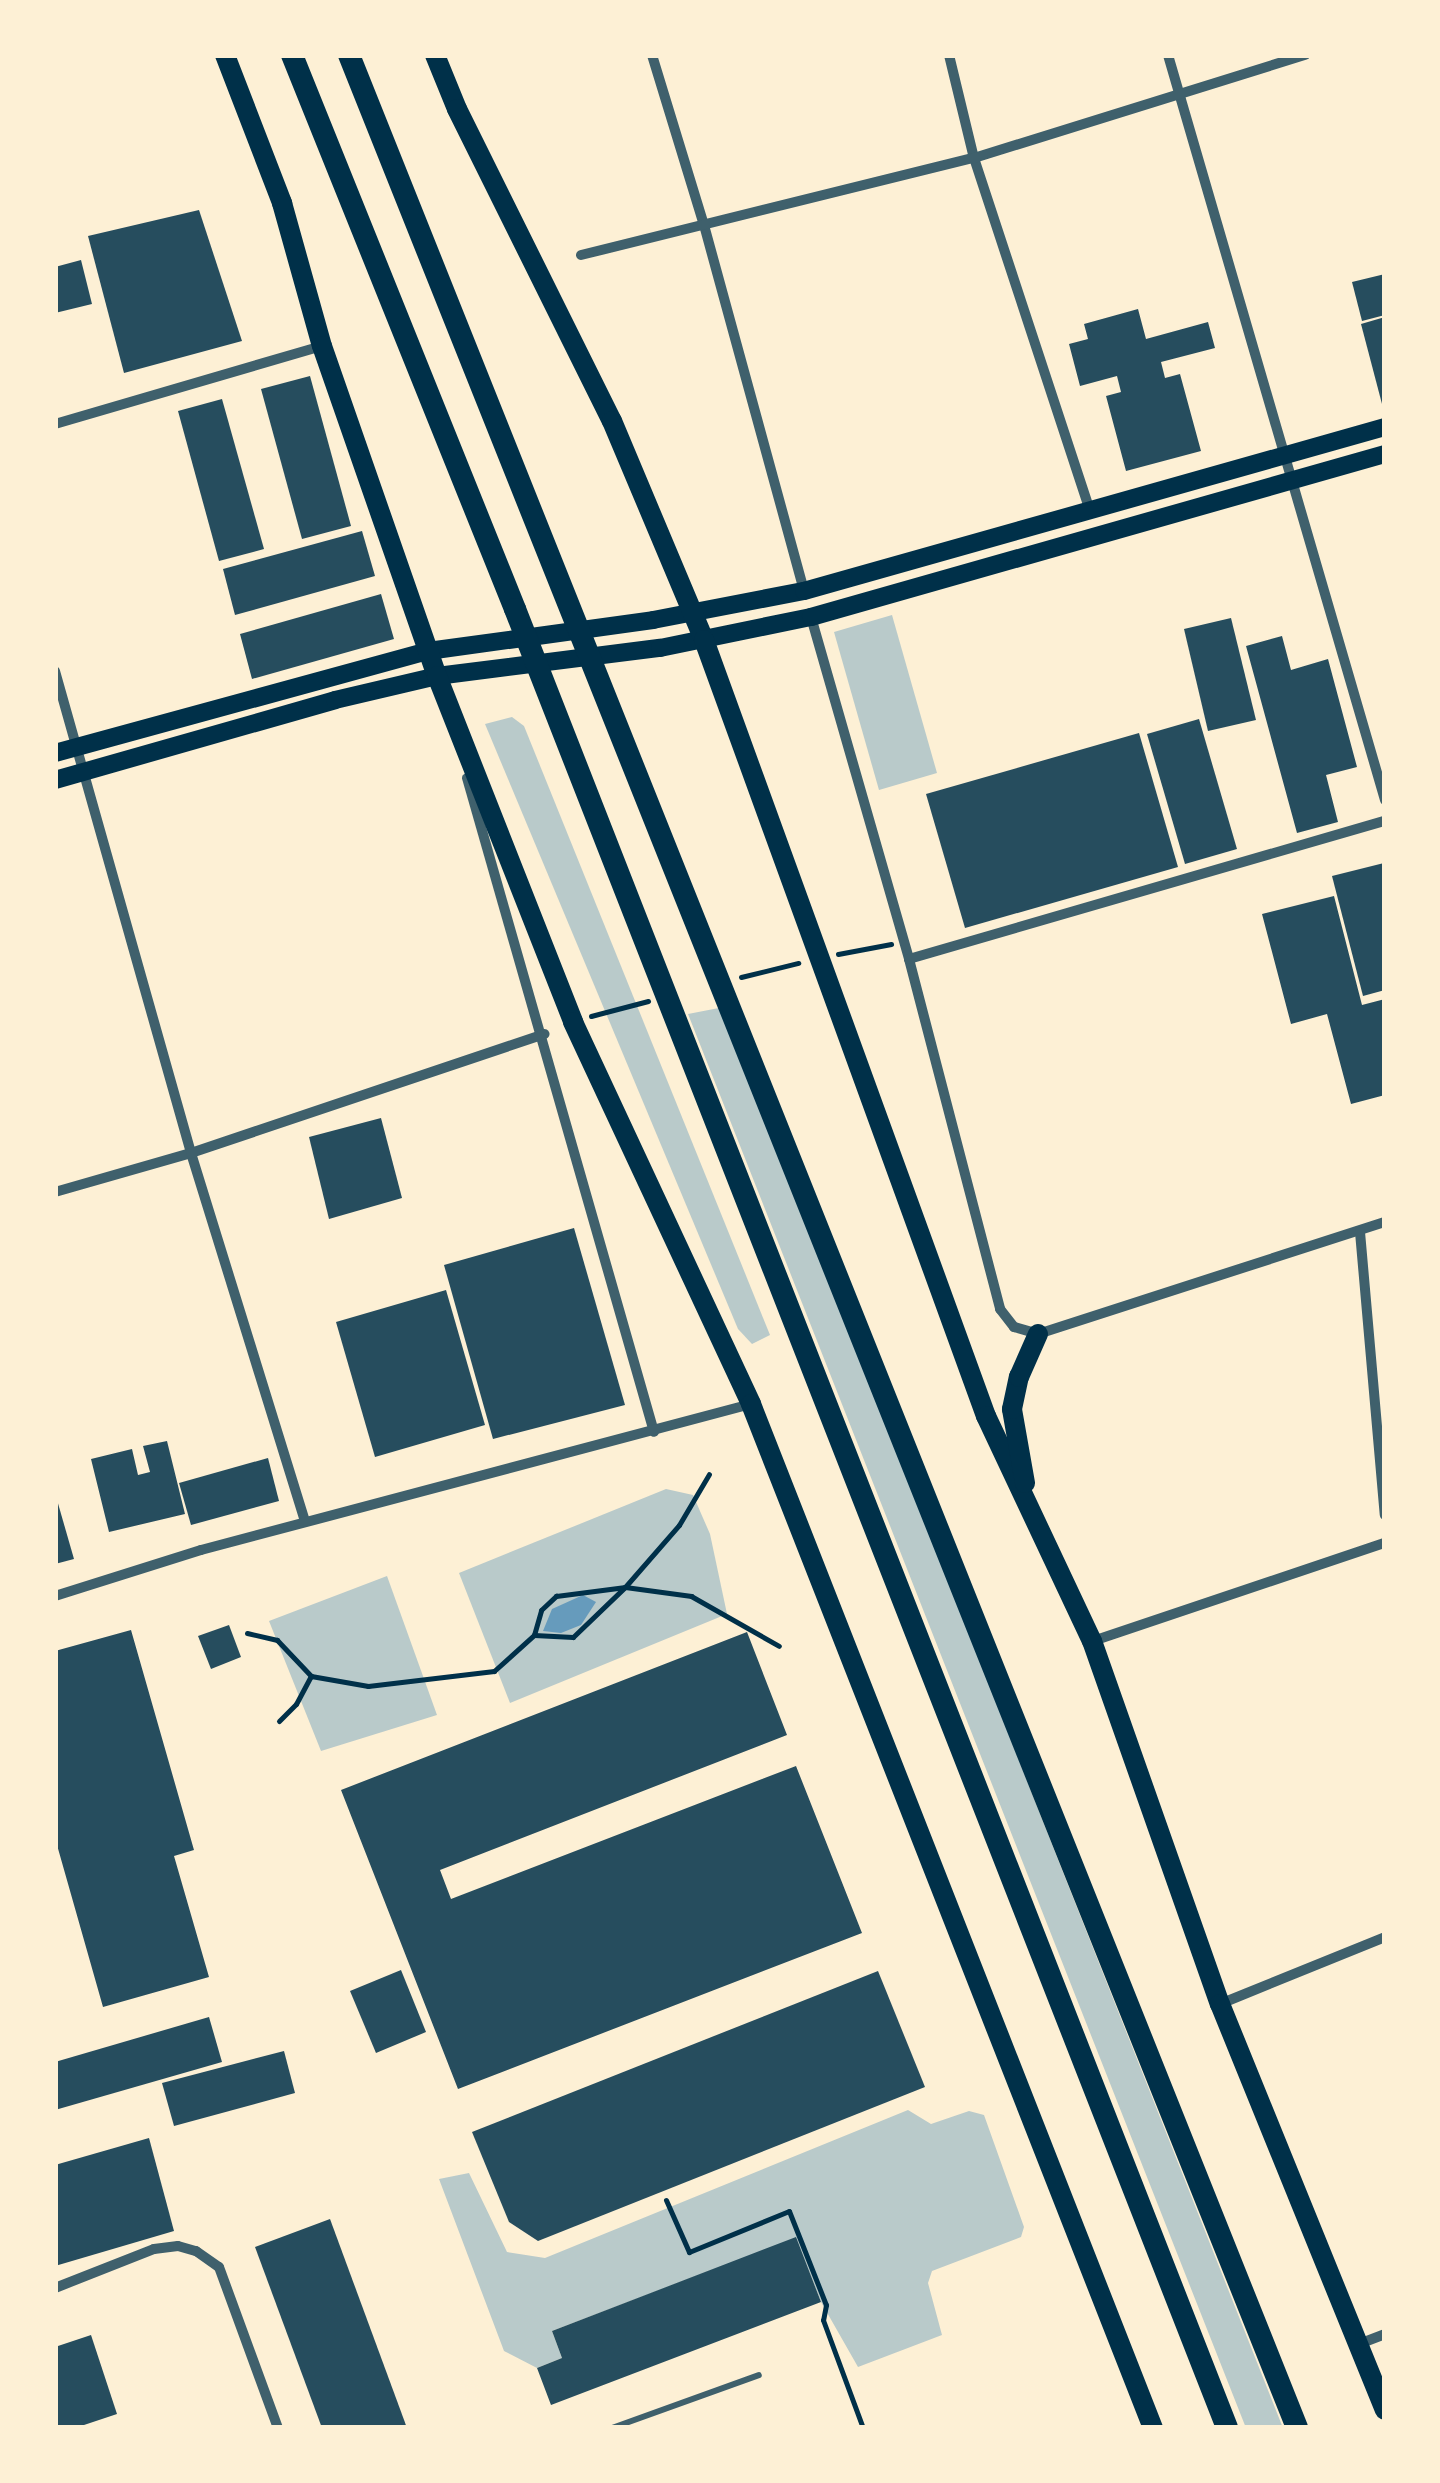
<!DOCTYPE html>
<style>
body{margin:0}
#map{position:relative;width:1440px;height:2483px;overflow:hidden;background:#fdf0d5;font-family:"Crimson Pro",serif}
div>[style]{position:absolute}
.green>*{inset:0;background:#b9caca}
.water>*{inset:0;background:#669bbc}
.building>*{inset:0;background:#264d5e}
.path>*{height:5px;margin:-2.5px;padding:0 2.5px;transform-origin:2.5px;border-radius:2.5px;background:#003049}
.service>*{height:6px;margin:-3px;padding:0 3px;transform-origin:3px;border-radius:3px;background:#3f606c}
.minor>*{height:10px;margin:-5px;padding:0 5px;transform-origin:5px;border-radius:5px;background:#3f606c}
.secondary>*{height:18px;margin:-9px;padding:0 9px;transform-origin:9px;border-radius:9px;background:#003049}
.trunk>*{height:20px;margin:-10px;padding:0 10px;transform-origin:10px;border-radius:10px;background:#003049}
.motorway>*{height:22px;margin:-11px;padding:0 11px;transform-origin:11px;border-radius:11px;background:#003049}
span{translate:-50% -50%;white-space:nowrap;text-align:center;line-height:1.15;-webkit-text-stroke:8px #fdf0d5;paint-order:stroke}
.frame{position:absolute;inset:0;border:58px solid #fdf0d5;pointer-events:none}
</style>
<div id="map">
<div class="green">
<div style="clip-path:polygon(892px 615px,937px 773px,879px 790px,834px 632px)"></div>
<div style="clip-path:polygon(512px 717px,524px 726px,770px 1335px,752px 1344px,738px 1329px,485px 724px)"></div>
<div style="clip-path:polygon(724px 1007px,1038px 1809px,1283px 2428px,1246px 2428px,688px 1014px)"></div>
<div style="clip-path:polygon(666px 1489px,693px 1495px,710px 1534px,727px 1614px,510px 1703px,459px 1573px)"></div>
<div style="clip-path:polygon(387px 1576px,437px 1715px,321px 1751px,269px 1621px)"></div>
<div style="clip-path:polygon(908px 2110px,931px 2124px,969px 2111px,984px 2115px,1024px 2227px,1021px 2237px,932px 2271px,928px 2283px,942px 2335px,858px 2367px,821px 2302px,796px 2238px,552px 2331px,562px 2358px,537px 2368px,504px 2351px,439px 2179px,469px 2173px,507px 2252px,545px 2258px)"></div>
</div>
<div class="water">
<div style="clip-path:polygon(583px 1595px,596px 1602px,581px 1625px,561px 1633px,543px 1631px,552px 1609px)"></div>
</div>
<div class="building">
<div style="clip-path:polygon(199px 210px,242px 341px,124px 373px,88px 236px)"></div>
<div style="clip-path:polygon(81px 260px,92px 304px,55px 313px,55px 267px)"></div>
<div style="clip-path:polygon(1385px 274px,1385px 315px,1362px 321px,1352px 282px)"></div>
<div style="clip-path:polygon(1138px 309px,1146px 339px,1208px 322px,1215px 348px,1161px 362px,1165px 378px,1180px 374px,1201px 451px,1126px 471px,1106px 396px,1121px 392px,1117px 376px,1080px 386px,1069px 344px,1088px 339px,1084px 324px)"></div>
<div style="clip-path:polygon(1385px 317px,1385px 404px,1382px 404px,1361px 324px)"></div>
<div style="clip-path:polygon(310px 376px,351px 526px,302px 539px,261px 389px)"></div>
<div style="clip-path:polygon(222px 399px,264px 549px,219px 561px,178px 411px)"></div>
<div style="clip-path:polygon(362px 531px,375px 576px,235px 615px,223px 569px)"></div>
<div style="clip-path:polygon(381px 594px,394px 639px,252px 679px,240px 634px)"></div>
<div style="clip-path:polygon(1231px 618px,1256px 720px,1208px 731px,1184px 629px)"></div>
<div style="clip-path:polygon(1282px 636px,1291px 670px,1328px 659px,1357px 767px,1326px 775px,1338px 822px,1297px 833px,1246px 646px)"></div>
<div style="clip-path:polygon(1199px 719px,1237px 849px,1185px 864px,1147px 734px)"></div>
<div style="clip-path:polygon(1139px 733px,1178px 867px,965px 928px,926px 794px)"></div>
<div style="clip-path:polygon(1384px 863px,1385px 990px,1363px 996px,1332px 876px)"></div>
<div style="clip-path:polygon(1334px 896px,1362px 1005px,1385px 999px,1385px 1095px,1351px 1104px,1327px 1014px,1291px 1024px,1262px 914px)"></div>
<div style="clip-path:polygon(381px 1118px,402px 1198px,329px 1219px,309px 1137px)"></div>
<div style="clip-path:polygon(574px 1228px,625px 1405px,493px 1439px,444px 1265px)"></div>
<div style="clip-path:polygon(446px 1290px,485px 1425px,375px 1457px,336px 1322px)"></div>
<div style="clip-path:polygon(167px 1441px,185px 1514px,109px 1532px,91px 1459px,132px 1449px,138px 1475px,150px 1472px,143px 1446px)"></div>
<div style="clip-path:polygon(268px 1458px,279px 1501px,191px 1525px,179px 1483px)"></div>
<div style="clip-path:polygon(55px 1493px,74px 1559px,55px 1564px)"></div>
<div style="clip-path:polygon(229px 1625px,241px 1657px,211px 1669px,198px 1636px)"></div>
<div style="clip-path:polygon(131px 1630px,194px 1850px,174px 1856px,209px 1977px,103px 2007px,55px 1838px,55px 1651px)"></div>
<div style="clip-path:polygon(747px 1632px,787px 1735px,440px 1870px,451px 1899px,796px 1766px,862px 1933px,458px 2089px,341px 1790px)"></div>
<div style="clip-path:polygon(401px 1970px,426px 2032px,376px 2053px,350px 1991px)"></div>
<div style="clip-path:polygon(878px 1971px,925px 2087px,538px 2241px,509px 2222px,472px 2132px)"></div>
<div style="clip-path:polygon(209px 2017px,222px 2062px,55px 2110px,55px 2062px)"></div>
<div style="clip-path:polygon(284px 2051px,295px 2093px,174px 2126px,162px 2083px)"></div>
<div style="clip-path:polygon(149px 2138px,174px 2231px,55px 2266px,55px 2165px)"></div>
<div style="clip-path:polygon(330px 2219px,407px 2428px,322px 2428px,255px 2247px)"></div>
<div style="clip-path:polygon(796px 2237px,821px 2302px,551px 2405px,537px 2368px,562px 2358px,552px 2331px)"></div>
<div style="clip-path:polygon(91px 2335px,117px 2414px,75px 2428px,55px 2428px,55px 2347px)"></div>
</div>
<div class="path">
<div style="left:838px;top:954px;width:54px;rotate:-10.7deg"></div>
<div style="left:741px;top:977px;width:59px;rotate:-13.8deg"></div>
<div style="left:591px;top:1016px;width:59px;rotate:-14.7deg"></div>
<div style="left:247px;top:1633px;width:31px;rotate:13deg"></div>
<div style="left:277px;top:1640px;width:50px;rotate:46.6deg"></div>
<div style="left:311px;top:1676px;width:58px;rotate:10deg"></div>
<div style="left:368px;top:1686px;width:127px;rotate:-6.8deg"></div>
<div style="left:494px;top:1671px;width:54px;rotate:-42deg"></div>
<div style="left:534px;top:1635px;width:26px;rotate:-74deg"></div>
<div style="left:541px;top:1610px;width:21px;rotate:-43deg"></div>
<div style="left:556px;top:1596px;width:70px;rotate:-7.4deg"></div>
<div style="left:625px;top:1587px;width:82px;rotate:-48.9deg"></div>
<div style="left:679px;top:1525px;width:59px;rotate:-59.5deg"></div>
<div style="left:534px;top:1635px;width:39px;rotate:3deg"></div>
<div style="left:573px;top:1637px;width:72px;rotate:-43.9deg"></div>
<div style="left:625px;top:1587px;width:67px;rotate:7.8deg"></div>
<div style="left:691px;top:1596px;width:101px;rotate:29.6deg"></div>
<div style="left:279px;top:1721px;width:24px;rotate:-45deg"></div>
<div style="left:296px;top:1704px;width:32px;rotate:-62deg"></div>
<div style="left:666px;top:2200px;width:57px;rotate:66.1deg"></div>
<div style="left:689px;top:2252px;width:108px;rotate:-22.3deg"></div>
<div style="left:789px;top:2211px;width:101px;rotate:68.5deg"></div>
<div style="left:826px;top:2305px;width:15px;rotate:101deg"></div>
<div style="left:823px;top:2320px;width:115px;rotate:69.7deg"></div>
</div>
<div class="service">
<div style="left:612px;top:2428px;width:156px;rotate:-19.8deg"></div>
</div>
<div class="minor">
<div style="left:652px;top:55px;width:178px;rotate:73deg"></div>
<div style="left:704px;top:225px;width:379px;rotate:74.7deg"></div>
<div style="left:949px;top:55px;width:106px;rotate:76.4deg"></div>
<div style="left:974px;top:158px;width:372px;rotate:71.8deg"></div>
<div style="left:1168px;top:55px;width:776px;rotate:73.76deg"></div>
<div style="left:581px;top:255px;width:405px;rotate:-13.9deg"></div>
<div style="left:974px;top:158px;width:347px;rotate:-17.3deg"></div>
<div style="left:55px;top:424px;width:278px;rotate:-16.3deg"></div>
<div style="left:811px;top:617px;width:356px;rotate:74deg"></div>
<div style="left:909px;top:959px;width:362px;rotate:75.4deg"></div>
<div style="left:1000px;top:1309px;width:23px;rotate:52deg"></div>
<div style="left:1014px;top:1327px;width:25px;rotate:16deg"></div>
<div style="left:1038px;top:1334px;width:365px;rotate:-17.9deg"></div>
<div style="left:55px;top:671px;width:501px;rotate:74.24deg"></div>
<div style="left:191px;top:1153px;width:386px;rotate:72.8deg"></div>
<div style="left:467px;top:778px;width:680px;rotate:74.04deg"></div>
<div style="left:909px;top:959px;width:496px;rotate:-16.2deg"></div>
<div style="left:55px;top:1192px;width:141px;rotate:-16deg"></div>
<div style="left:191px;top:1153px;width:373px;rotate:-18.6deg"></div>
<div style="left:1360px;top:1232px;width:284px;rotate:85deg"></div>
<div style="left:55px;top:1596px;width:153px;rotate:-17.5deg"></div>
<div style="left:201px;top:1550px;width:569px;rotate:-14.87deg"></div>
<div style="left:1093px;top:1641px;width:308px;rotate:-18.6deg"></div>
<div style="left:1220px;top:2004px;width:178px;rotate:-22.1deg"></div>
<div style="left:55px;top:2288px;width:106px;rotate:-21.5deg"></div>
<div style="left:154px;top:2249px;width:24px;rotate:-7deg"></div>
<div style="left:178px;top:2246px;width:19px;rotate:16deg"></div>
<div style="left:196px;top:2251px;width:28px;rotate:35deg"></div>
<div style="left:219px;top:2267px;width:171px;rotate:69.9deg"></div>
<div style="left:1359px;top:2344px;width:28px;rotate:-21deg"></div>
</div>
<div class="secondary">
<div style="left:55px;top:753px;width:387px;rotate:-15.3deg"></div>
<div style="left:428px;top:651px;width:227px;rotate:-7.8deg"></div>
<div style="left:653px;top:620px;width:154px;rotate:-10.9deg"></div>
<div style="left:804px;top:591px;width:604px;rotate:-15.76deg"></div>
<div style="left:55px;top:780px;width:291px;rotate:-15.9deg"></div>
<div style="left:335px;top:700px;width:105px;rotate:-13.2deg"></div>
<div style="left:437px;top:676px;width:225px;rotate:-7.2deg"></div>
<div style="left:660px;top:648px;width:154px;rotate:-11.6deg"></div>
<div style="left:811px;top:617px;width:597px;rotate:-15.85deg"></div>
</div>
<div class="trunk">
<div style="left:225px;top:55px;width:159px;rotate:68.9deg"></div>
<div style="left:282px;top:203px;width:148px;rotate:74.4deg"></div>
<div style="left:322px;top:346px;width:349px;rotate:70.8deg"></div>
<div style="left:437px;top:676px;width:372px;rotate:68.5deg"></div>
<div style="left:573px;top:1022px;width:421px;rotate:65deg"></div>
<div style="left:751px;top:1404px;width:1100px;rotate:68.57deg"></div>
<div style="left:435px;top:55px;width:58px;rotate:67.8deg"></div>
<div style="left:457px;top:109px;width:348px;rotate:63.6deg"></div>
<div style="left:612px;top:421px;width:238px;rotate:67.2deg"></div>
<div style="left:704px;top:640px;width:826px;rotate:70.03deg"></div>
<div style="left:986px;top:1416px;width:249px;rotate:64.8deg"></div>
<div style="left:1092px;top:1641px;width:385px;rotate:70.6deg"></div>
<div style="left:1220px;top:2004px;width:438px;rotate:67.9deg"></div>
<div style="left:1025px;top:1483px;width:75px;rotate:-100deg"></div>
<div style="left:1012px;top:1409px;width:33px;rotate:-78deg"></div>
<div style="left:1019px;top:1377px;width:47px;rotate:-66.2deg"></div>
</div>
<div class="motorway">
<div style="left:292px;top:55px;width:597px;rotate:68.07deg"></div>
<div style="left:515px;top:609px;width:1953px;rotate:68.62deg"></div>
<div style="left:349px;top:55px;width:2555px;rotate:68.22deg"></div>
</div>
<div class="frame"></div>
</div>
